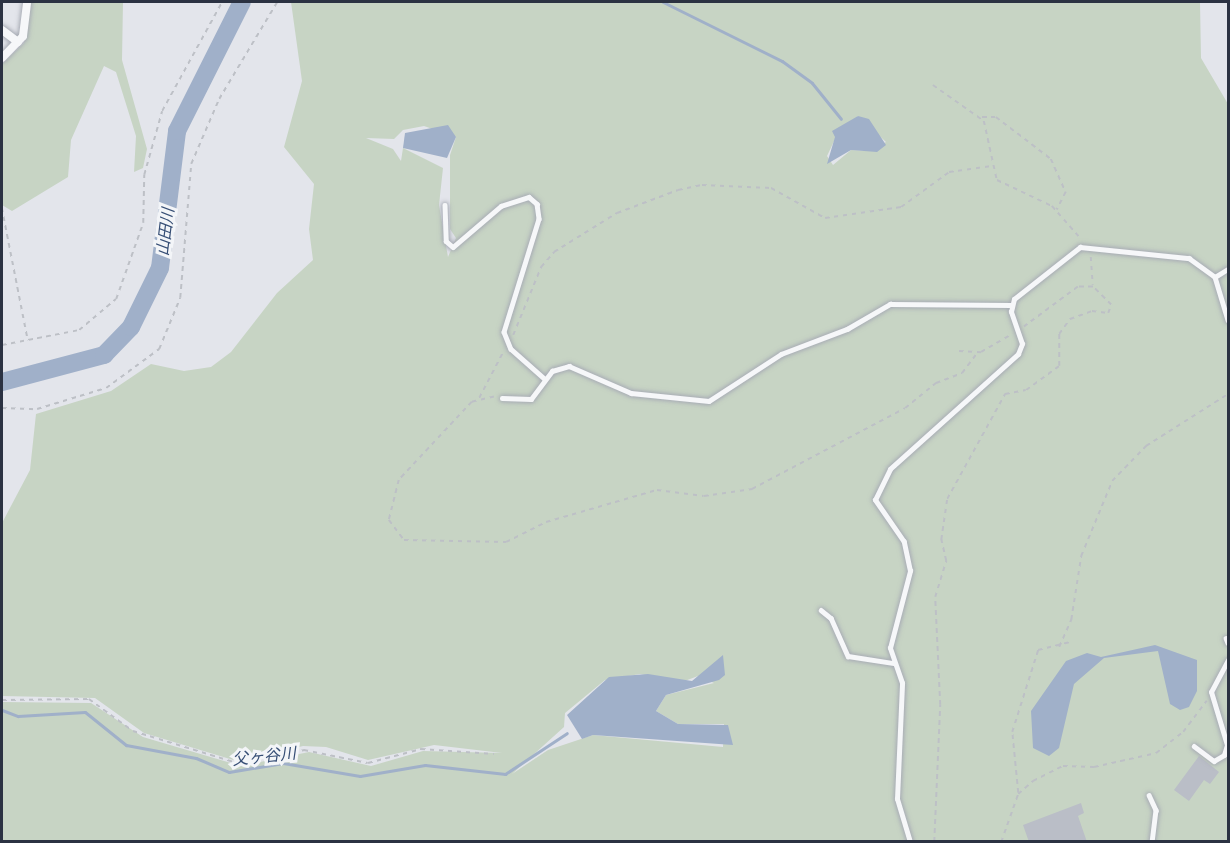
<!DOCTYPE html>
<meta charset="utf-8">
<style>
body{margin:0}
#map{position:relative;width:1230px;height:843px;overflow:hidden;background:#e3e5eb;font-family:"PT Sans","Noto Sans JP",sans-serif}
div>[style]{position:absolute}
.green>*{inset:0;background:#c7d4c4}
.water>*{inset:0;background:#a0b0c9}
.stream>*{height:3px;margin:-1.5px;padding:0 1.5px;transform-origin:1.5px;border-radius:1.5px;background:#a0b0c9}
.river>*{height:18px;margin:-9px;padding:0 9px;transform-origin:9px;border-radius:9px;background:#a0b0c9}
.building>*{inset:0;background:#babec7}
.path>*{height:1.5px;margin-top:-0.75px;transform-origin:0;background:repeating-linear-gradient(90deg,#bdc0c6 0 4.5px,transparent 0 9px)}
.roads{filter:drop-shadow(0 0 2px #a8acb5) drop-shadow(0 0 2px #a8acb5)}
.service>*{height:4.5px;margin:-2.25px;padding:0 2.25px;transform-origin:2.25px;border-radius:2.25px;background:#f6f7f9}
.minor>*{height:8px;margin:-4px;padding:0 4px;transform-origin:4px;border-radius:4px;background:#f6f7f9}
span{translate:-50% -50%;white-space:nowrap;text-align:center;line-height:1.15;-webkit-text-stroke:6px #f3f5f8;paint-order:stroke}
.water-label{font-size:16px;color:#364e75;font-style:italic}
.frame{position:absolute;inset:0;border:3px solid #2b3242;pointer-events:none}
</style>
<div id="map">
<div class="green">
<div style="clip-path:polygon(30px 2px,123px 2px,122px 60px,147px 149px,143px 168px,134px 172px,136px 136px,116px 72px,104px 66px,71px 140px,68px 177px,12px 211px,2px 205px,2px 64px,24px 43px)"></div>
<div style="clip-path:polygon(evenodd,291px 2px,1200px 2px,1201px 58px,1228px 104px,1228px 841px,2px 841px,2px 702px,91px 703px,143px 737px,241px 766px,309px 752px,371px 766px,423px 751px,502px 753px,434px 745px,368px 760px,326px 747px,303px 746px,240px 762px,144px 733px,95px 698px,2px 696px,2px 523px,30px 470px,36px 414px,111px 391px,151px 364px,184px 371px,211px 367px,231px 352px,277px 293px,313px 260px,309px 229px,314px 184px,284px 147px,302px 81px,291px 2px,858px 116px,886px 142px,870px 151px,851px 150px,833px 165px,827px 156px,836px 137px,858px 116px,291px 2px,424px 126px,456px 137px,450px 155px,450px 229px,456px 238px,448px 257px,439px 205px,443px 168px,403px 148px,401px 161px,393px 149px,366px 138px,394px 139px,403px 130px,424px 126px,291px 2px,640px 674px,682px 682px,698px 676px,714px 683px,666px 695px,656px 711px,678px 724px,724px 724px,723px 747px,593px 735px,548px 750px,512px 774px,564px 727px,565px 713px,605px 680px,640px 674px)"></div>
</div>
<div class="water">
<div style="clip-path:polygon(858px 116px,869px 119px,886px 145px,877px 152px,851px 150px,827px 164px,835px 137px,832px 131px)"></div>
<div style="clip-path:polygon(448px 125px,456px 137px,447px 158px,403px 148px,405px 133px)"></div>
<div style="clip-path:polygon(1155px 645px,1197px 660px,1197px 691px,1189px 707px,1180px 710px,1170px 704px,1158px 651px,1104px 658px,1074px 684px,1059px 748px,1049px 756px,1033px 748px,1031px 711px,1066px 661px,1087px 653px,1101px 657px)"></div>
<div style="clip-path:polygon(723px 655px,725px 675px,719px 680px,666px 695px,656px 711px,678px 724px,728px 725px,733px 745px,593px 735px,582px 739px,567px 715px,609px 677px,648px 674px,692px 681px)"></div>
</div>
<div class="stream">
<div style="left:663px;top:2px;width:133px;rotate:26.4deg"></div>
<div style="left:782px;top:61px;width:37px;rotate:36deg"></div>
<div style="left:812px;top:83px;width:46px;rotate:51.1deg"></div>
<div style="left:2px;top:710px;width:17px;rotate:21deg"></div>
<div style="left:18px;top:716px;width:67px;rotate:-3.4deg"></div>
<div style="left:85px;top:712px;width:53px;rotate:38.8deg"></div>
<div style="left:126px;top:745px;width:71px;rotate:10.5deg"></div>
<div style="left:196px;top:758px;width:36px;rotate:23deg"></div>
<div style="left:229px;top:772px;width:55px;rotate:-9.5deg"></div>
<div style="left:283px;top:763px;width:78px;rotate:9.6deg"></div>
<div style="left:360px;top:776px;width:66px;rotate:-9.6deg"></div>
<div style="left:425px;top:765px;width:81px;rotate:6.4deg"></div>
<div style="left:505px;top:774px;width:74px;rotate:-33.5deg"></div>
</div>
<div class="river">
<div style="left:2px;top:382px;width:106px;rotate:-14.8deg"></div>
<div style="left:104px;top:355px;width:39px;rotate:-46deg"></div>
<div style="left:131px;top:327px;width:66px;rotate:-63.8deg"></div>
<div style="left:160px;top:268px;width:138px;rotate:-82.9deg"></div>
<div style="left:177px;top:131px;width:144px;rotate:-63.3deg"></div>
</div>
<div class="building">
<div style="clip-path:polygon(1199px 756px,1219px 772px,1210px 784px,1204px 780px,1189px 801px,1174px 790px)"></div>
<div style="clip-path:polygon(1081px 803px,1084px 813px,1078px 816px,1087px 842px,1029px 842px,1023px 825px)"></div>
</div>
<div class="path">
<div style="left:933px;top:85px;width:62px;rotate:35.2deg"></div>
<div style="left:984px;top:121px;width:60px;rotate:77.6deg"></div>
<div style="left:997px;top:180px;width:61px;rotate:25.3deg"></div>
<div style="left:1052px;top:206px;width:45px;rotate:48.6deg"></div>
<div style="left:982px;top:117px;width:14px"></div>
<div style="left:996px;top:117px;width:69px;rotate:37.4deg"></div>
<div style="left:1051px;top:159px;width:36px;rotate:66deg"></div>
<div style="left:1066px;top:192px;width:20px;rotate:117deg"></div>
<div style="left:2px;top:208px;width:135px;rotate:78.9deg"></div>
<div style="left:1091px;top:257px;width:28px;rotate:86deg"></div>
<div style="left:513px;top:335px;width:74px;rotate:-67.6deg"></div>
<div style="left:541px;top:267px;width:20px;rotate:-49deg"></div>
<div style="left:554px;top:252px;width:74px;rotate:-31.8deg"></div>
<div style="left:617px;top:213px;width:65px;rotate:-20.7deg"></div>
<div style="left:678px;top:190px;width:25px;rotate:-12deg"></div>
<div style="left:702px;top:185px;width:69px;rotate:2.5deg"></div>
<div style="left:771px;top:188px;width:62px;rotate:29.1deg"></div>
<div style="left:825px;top:218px;width:77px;rotate:-8.2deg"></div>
<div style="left:901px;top:207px;width:59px;rotate:-36.1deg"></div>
<div style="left:949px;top:172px;width:43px;rotate:-7.9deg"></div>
<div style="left:2px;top:345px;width:78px;rotate:-11deg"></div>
<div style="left:79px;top:330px;width:48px;rotate:-40deg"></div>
<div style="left:116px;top:299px;width:81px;rotate:-70.4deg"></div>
<div style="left:143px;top:223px;width:48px;rotate:-88.8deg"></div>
<div style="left:144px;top:175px;width:66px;rotate:-74.3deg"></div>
<div style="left:162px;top:111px;width:124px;rotate:-61.2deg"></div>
<div style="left:959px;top:351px;width:22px;rotate:3deg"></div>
<div style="left:981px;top:352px;width:36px;rotate:-30deg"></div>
<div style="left:494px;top:397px;width:23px;rotate:167deg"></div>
<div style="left:472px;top:402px;width:107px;rotate:133.1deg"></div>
<div style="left:399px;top:480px;width:41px;rotate:104deg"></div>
<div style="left:389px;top:520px;width:25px;rotate:53deg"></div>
<div style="left:404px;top:540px;width:102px;rotate:1.1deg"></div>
<div style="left:506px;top:542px;width:45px;rotate:-26.6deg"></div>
<div style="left:546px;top:522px;width:116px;rotate:-16.1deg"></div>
<div style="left:657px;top:490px;width:47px;rotate:7.3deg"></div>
<div style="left:704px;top:496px;width:49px;rotate:-8.3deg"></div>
<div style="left:752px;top:489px;width:173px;rotate:-27.9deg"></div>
<div style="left:905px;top:408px;width:40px;rotate:-39deg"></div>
<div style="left:936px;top:383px;width:28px;rotate:-21deg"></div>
<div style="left:962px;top:373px;width:26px;rotate:-53deg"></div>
<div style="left:479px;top:398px;width:52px;rotate:-62.4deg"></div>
<div style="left:2px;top:408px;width:35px;rotate:2deg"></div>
<div style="left:37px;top:409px;width:72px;rotate:-16.9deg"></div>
<div style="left:106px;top:388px;width:66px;rotate:-36.3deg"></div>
<div style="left:159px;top:349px;width:55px;rotate:-67.6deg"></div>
<div style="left:180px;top:298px;width:134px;rotate:-85.3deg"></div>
<div style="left:191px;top:164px;width:71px;rotate:-66.7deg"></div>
<div style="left:219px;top:99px;width:113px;rotate:-59.1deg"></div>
<div style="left:1059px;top:647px;width:30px;rotate:-66deg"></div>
<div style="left:1071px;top:620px;width:65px;rotate:-81.1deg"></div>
<div style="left:1081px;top:556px;width:81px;rotate:-67.5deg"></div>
<div style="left:1112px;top:481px;width:49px;rotate:-45.8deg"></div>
<div style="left:1146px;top:446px;width:97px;rotate:-32.4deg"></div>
<div style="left:2px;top:700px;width:87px;rotate:-0.7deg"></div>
<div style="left:89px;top:699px;width:54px;rotate:36deg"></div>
<div style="left:133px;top:731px;width:112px;rotate:17.1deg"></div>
<div style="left:240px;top:764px;width:66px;rotate:-12.3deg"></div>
<div style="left:304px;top:750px;width:65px;rotate:11.5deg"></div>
<div style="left:368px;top:763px;width:55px;rotate:-14.8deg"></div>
<div style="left:421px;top:749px;width:73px;rotate:3.9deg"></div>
<div style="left:1018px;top:793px;width:61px;rotate:-95.6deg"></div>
<div style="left:1012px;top:732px;width:86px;rotate:-72.4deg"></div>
<div style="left:1038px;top:650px;width:33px;rotate:-14deg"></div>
<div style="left:934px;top:842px;width:137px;rotate:-87.5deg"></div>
<div style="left:940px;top:705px;width:108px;rotate:-92.7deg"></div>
<div style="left:935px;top:597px;width:38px;rotate:-73deg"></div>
<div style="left:946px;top:561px;width:22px;rotate:-103deg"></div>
<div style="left:941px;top:540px;width:41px;rotate:-81.7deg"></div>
<div style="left:947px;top:499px;width:120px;rotate:-61.1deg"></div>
<div style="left:1005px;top:394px;width:21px;rotate:-11deg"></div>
<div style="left:1026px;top:390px;width:41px;rotate:-36deg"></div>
<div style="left:1059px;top:366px;width:32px;rotate:-90deg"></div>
<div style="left:1059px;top:334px;width:19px;rotate:-54deg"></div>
<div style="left:1070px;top:319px;width:23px;rotate:-20deg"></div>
<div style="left:1092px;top:311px;width:16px;rotate:7deg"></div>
<div style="left:1108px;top:313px;width:9px;rotate:-69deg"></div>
<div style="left:1111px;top:305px;width:25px;rotate:-135deg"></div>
<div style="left:1093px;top:287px;width:15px;rotate:180deg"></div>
<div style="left:1078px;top:287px;width:67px;rotate:143.5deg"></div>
<div style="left:1001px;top:842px;width:51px;rotate:-70.5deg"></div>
<div style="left:1018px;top:794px;width:20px;rotate:-41deg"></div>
<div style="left:1033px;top:781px;width:34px;rotate:-27deg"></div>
<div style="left:1063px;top:766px;width:31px;rotate:2deg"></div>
<div style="left:1094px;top:767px;width:64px;rotate:-12.7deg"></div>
<div style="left:1156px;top:753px;width:34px;rotate:-38deg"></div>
<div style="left:1183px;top:732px;width:39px;rotate:-53deg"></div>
</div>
<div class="roads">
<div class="service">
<div style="left:445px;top:205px;width:36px;rotate:88deg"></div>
<div style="left:446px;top:241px;width:9px;rotate:41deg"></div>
<div style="left:453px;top:247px;width:63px;rotate:-40.5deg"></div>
<div style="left:501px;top:206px;width:29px;rotate:-18deg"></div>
<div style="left:529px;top:197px;width:11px;rotate:41deg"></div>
<div style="left:537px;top:204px;width:15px;rotate:82deg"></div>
<div style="left:539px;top:219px;width:118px;rotate:107.2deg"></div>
<div style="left:504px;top:332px;width:18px;rotate:68deg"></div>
<div style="left:511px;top:349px;width:45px;rotate:41.4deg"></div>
<div style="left:1215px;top:277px;width:15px;rotate:-32deg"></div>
<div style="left:502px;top:398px;width:29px;rotate:2deg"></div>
<div style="left:531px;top:399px;width:35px;rotate:-53deg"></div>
<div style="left:552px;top:371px;width:18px;rotate:-16deg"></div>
<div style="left:569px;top:366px;width:68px;rotate:23.5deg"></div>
<div style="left:631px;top:393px;width:78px;rotate:5.9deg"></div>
<div style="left:709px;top:401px;width:86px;rotate:-33.1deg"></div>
<div style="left:781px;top:354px;width:71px;rotate:-20.7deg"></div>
<div style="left:847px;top:329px;width:50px;rotate:-30.2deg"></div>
<div style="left:890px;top:304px;width:121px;rotate:0.5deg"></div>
<div style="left:821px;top:610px;width:13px;rotate:39deg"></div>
<div style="left:831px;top:618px;width:42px;rotate:65.9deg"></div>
<div style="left:848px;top:656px;width:46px;rotate:8.8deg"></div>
<div style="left:1226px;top:638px;width:5px;rotate:68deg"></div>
<div style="left:1194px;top:746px;width:25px;rotate:37deg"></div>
<div style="left:1214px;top:761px;width:12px;rotate:-31deg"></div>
<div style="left:1224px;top:755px;width:10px;rotate:-73deg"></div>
<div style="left:1227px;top:745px;width:55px;rotate:-106.8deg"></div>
<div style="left:1211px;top:692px;width:36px;rotate:-62deg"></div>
<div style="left:1149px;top:795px;width:17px;rotate:65deg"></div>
<div style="left:1156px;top:810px;width:32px;rotate:97deg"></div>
<div style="left:910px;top:842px;width:45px;rotate:-106.8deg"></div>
<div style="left:897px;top:799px;width:116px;rotate:-87.5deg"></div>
<div style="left:902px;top:683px;width:37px;rotate:-109deg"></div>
<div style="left:890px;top:648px;width:80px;rotate:-75.4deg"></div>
<div style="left:910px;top:571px;width:30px;rotate:-102deg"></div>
<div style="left:904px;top:542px;width:51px;rotate:-124.6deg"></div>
<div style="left:875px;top:500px;width:34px;rotate:-64deg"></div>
<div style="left:890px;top:469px;width:172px;rotate:-41.9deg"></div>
<div style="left:1018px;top:354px;width:11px;rotate:-68deg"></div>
<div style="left:1022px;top:344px;width:34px;rotate:-109deg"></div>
<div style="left:1011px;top:312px;width:13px;rotate:-77deg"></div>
<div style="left:1014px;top:299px;width:84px;rotate:-38.2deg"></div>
<div style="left:1080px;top:247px;width:110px;rotate:5.8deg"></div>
<div style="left:1189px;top:258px;width:32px;rotate:36deg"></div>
<div style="left:1215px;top:277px;width:45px;rotate:73.2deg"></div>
</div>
<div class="minor">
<div style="left:2px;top:30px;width:20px;rotate:37deg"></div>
<div style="left:2px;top:58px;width:30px;rotate:-46deg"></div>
<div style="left:23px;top:36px;width:34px;rotate:-83deg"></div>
</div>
</div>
<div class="water-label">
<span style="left:165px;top:232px;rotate:-83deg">山田川</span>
<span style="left:264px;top:756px;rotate:-6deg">父ヶ谷川</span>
</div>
<div class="frame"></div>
</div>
